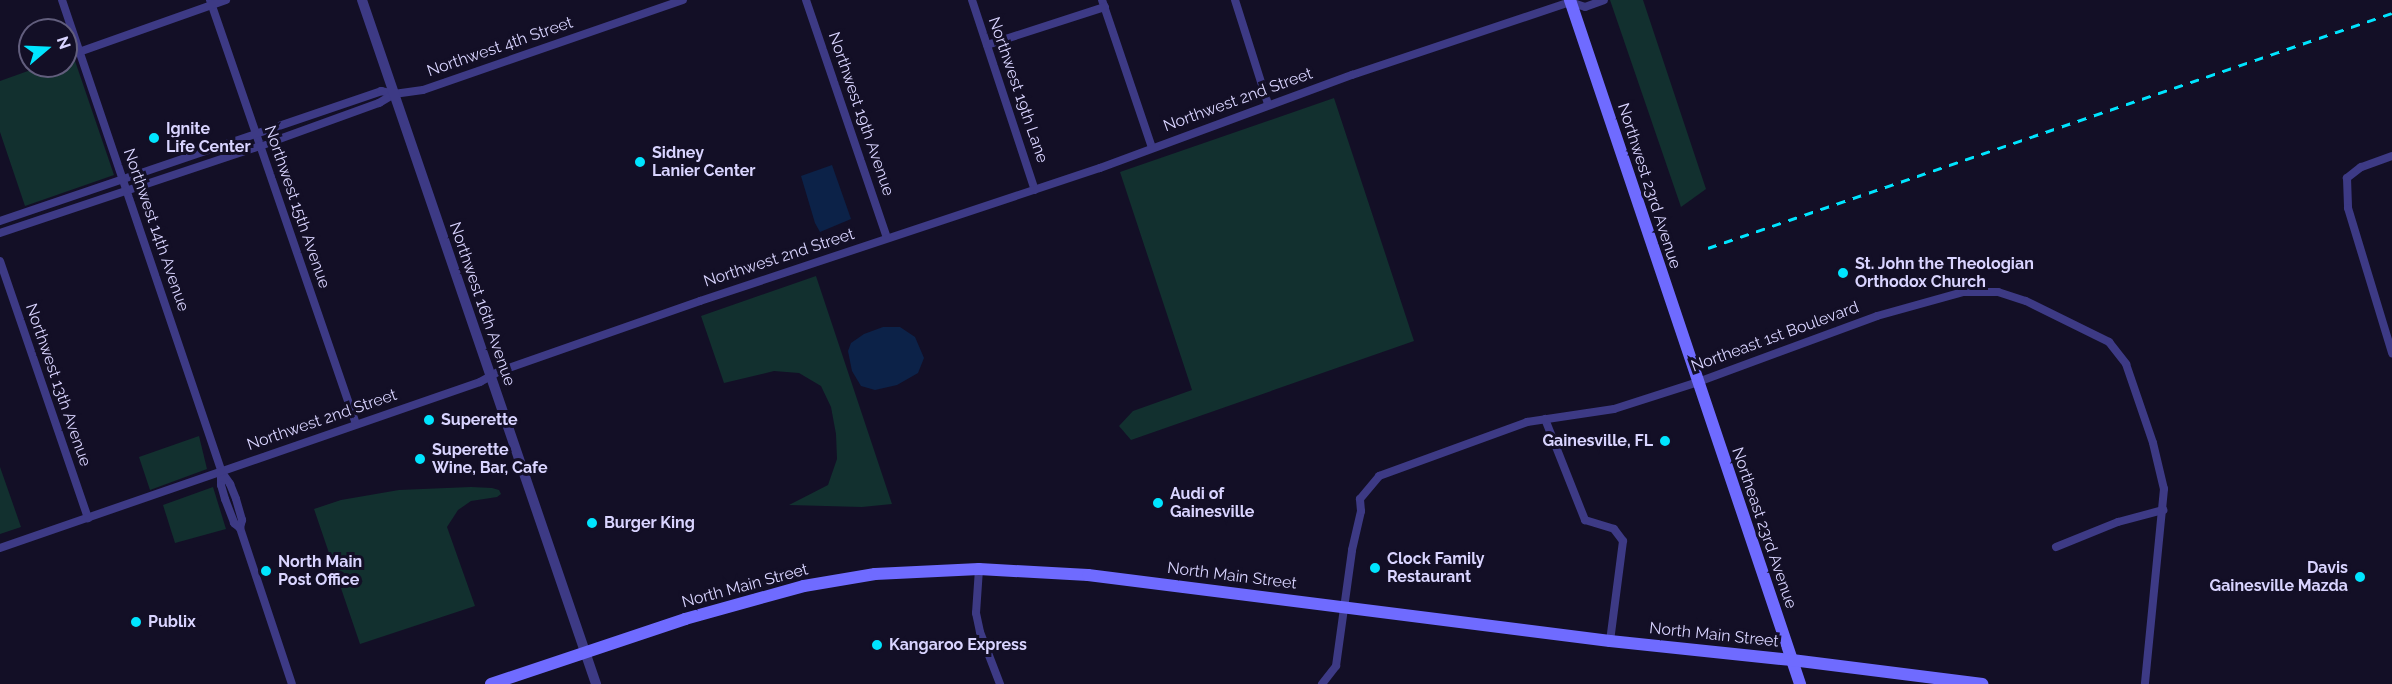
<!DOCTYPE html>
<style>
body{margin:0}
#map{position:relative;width:2392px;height:684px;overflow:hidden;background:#130f26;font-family:Raleway,sans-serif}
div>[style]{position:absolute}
.green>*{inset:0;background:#12302f}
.water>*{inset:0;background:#0c2248}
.minor>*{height:8px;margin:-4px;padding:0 4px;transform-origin:4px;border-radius:4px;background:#3d3a85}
.tertiary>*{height:10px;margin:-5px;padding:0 5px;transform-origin:5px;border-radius:5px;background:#3d3a85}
.secondary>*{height:12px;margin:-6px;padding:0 6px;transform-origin:6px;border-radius:6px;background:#6f6bff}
.rail>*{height:3px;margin-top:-1.5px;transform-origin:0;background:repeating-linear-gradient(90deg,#00e5ff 0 9px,transparent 0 17px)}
.dots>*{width:16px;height:16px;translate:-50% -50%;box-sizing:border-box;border:3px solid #130f26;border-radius:50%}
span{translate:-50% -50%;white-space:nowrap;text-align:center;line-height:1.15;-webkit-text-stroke:6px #130f26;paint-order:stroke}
.street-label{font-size:16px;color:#d9d4ff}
.poi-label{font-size:16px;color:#d9d4ff;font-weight:700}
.left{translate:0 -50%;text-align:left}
.right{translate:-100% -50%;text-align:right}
.north{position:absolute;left:18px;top:18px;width:60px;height:60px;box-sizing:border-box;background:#130f26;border:2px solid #625e7d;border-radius:50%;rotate:71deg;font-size:16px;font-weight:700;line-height:24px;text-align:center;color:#d9d4ff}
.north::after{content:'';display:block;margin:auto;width:21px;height:27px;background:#00e5ff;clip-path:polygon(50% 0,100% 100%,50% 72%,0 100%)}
</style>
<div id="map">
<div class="green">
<div style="clip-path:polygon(1610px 0,1643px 0,1706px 189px,1681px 207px)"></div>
<div style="clip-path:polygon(73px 55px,114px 175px,25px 206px,0 132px,0 81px,42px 66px,66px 66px,66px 58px)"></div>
<div style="clip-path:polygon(1334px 98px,1414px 341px,1131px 440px,1119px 426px,1133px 411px,1192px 390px,1120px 172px)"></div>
<div style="clip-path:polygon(816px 276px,892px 504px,862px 507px,789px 505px,828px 485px,837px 459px,836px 434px,831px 407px,821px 386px,799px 373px,774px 371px,724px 383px,701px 316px)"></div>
<div style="clip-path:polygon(199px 436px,207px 469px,150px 490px,139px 457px)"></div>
<div style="clip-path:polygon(0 467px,21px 527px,0 534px)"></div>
<div style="clip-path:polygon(213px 487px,226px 529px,175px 543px,163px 505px)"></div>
<div style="clip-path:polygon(471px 487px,492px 488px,499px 490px,501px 494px,497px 497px,471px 501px,458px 510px,447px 527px,475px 606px,360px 644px,314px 509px,341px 500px,399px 490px)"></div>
</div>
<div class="water">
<div style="clip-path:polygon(832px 165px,851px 219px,820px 232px,815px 223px,801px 176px)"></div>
<div style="clip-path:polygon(883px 327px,900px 327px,915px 337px,924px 358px,918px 373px,897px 385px,875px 390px,861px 386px,852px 371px,848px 351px,851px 343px,864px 334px)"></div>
</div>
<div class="minor">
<div style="left:62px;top:0;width:497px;rotate:71.3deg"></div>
<div style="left:221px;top:471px;width:16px;rotate:55deg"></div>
<div style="left:230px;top:484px;width:16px;rotate:68deg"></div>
<div style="left:236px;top:499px;width:22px;rotate:74deg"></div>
<div style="left:242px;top:520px;width:8px;rotate:104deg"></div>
<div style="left:240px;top:528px;width:164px;rotate:71.6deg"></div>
<div style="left:210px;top:0;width:448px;rotate:71deg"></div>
<div style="left:806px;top:0;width:251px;rotate:71.2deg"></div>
<div style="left:972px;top:0;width:200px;rotate:71.7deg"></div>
<div style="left:1102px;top:0;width:156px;rotate:71.3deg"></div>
<div style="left:1235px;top:0;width:109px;rotate:72.4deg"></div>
<div style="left:987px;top:45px;width:124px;rotate:-17.9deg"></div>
<div style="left:79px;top:52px;width:156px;rotate:-19.5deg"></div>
<div style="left:2392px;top:156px;width:33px;rotate:160deg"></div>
<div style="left:2361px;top:167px;width:18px;rotate:142deg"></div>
<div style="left:2347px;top:178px;width:30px;rotate:88deg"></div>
<div style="left:2348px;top:208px;width:152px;rotate:73.1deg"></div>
<div style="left:0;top:221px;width:403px;rotate:-18.8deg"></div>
<div style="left:381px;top:91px;width:13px;rotate:13deg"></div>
<div style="left:394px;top:94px;width:29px;rotate:-8deg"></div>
<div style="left:423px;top:90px;width:275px;rotate:-19.1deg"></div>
<div style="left:0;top:233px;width:274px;rotate:-18.5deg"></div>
<div style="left:260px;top:146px;width:127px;rotate:-19.9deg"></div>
<div style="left:379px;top:103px;width:17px;rotate:-31deg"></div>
<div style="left:0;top:261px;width:272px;rotate:71.1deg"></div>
<div style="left:1545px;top:419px;width:109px;rotate:68.4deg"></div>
<div style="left:1585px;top:520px;width:30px;rotate:17deg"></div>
<div style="left:1614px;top:529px;width:15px;rotate:53deg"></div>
<div style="left:1623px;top:541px;width:101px;rotate:97.4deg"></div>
<div style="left:221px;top:471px;width:14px;rotate:90deg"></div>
<div style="left:221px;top:485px;width:15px;rotate:74deg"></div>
<div style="left:225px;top:499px;width:26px;rotate:69deg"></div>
<div style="left:234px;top:523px;width:8px;rotate:40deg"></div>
<div style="left:2056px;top:547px;width:67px;rotate:-22deg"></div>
<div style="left:2118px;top:522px;width:47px;rotate:-14.9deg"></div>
<div style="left:0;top:548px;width:508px;rotate:-19.08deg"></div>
<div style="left:480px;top:382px;width:23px;rotate:-29deg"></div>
<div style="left:500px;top:371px;width:212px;rotate:-19.3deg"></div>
<div style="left:700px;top:301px;width:422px;rotate:-18.4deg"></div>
<div style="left:1100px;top:168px;width:269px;rotate:-20.3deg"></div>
<div style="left:1352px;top:75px;width:230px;rotate:-18.5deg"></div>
<div style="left:1570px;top:2px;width:16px;rotate:18deg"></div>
<div style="left:1585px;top:7px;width:20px;rotate:-20deg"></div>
<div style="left:979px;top:569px;width:44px;rotate:93.9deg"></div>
<div style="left:976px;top:613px;width:19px;rotate:78deg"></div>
<div style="left:980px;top:632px;width:56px;rotate:69deg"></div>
<div style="left:1322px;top:684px;width:23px;rotate:-52deg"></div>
<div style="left:1336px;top:666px;width:117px;rotate:-82.1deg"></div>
<div style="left:1352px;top:550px;width:40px;rotate:-77deg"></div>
<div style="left:1361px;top:511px;width:12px;rotate:-95deg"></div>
<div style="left:1360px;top:499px;width:30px;rotate:-50deg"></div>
<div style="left:1379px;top:476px;width:158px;rotate:-20deg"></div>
<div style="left:1527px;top:422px;width:88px;rotate:-8.5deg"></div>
<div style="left:1614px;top:409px;width:88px;rotate:-17.8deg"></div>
<div style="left:1698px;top:382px;width:191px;rotate:-20.2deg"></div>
<div style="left:1877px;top:316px;width:89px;rotate:-15.6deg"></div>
<div style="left:1963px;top:292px;width:35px"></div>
<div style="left:1998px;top:292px;width:29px;rotate:18deg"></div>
<div style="left:2026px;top:301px;width:93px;rotate:26.3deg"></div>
<div style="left:2109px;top:342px;width:28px;rotate:52deg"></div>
<div style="left:2126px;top:364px;width:83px;rotate:71.1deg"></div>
<div style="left:2153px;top:443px;width:47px;rotate:76.6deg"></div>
<div style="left:2164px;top:489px;width:196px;rotate:95.6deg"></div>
</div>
<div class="tertiary">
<div style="left:362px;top:0;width:723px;rotate:71.11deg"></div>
</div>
<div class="secondary">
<div style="left:1570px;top:0;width:722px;rotate:71.41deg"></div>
<div style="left:491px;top:684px;width:205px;rotate:-18.5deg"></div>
<div style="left:685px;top:619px;width:123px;rotate:-15.5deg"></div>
<div style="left:804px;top:586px;width:72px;rotate:-9.6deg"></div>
<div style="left:875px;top:574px;width:104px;rotate:-2.8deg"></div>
<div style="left:979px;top:569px;width:109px;rotate:3.2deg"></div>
<div style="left:1088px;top:575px;width:526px;rotate:7.21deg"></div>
<div style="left:1610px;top:641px;width:183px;rotate:6deg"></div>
<div style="left:1792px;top:660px;width:192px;rotate:7.2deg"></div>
</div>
<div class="rail">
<div style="left:1708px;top:248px;width:723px;rotate:-18.96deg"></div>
</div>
<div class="dots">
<div style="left:154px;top:138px;background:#00e5ff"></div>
<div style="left:640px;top:162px;background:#00e5ff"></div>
<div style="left:1843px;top:273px;background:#00e5ff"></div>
<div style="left:429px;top:420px;background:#00e5ff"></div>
<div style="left:1665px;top:441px;background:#00e5ff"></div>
<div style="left:420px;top:459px;background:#00e5ff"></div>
<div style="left:1158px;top:503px;background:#00e5ff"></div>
<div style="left:592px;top:523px;background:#00e5ff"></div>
<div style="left:1375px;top:568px;background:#00e5ff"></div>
<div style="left:266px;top:571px;background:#00e5ff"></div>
<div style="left:2360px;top:577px;background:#00e5ff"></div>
<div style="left:136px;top:622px;background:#00e5ff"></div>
<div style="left:877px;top:645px;background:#00e5ff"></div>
</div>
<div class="street-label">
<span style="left:500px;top:47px;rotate:-19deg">Northwest 4th Street</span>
<span style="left:1018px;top:90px;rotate:71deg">Northwest 19th Lane</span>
<span style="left:1238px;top:100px;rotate:-20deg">Northwest 2nd Street</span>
<span style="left:861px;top:114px;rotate:71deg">Northwest 19th Avenue</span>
<span style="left:1649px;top:186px;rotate:72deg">Northwest 23rd Avenue</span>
<span style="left:297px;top:207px;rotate:71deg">Northwest 15th Avenue</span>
<span style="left:156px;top:230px;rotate:71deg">Northwest 14th Avenue</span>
<span style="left:779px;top:258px;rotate:-18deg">Northwest 2nd Street</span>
<span style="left:482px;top:304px;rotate:71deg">Northwest 16th Avenue</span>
<span style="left:1775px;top:337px;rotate:-20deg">Northeast 1st Boulevard</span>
<span style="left:58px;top:385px;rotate:71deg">Northwest 13th Avenue</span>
<span style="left:322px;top:420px;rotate:-19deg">Northwest 2nd Street</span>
<span style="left:1764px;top:528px;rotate:71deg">Northeast 23rd Avenue</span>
<span style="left:1232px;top:576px;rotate:7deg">North Main Street</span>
<span style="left:745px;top:586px;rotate:-15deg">North Main Street</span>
<span style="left:1714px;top:635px;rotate:6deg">North Main Street</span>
</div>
<div class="poi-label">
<span class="left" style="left:166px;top:138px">Ignite<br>Life Center</span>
<span class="left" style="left:652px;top:162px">Sidney<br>Lanier Center</span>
<span class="left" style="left:1855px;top:273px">St. John the Theologian<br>Orthodox Church</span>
<span class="left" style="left:441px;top:420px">Superette</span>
<span class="right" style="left:1653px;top:441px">Gainesville, FL</span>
<span class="left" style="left:432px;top:459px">Superette<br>Wine, Bar, Cafe</span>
<span class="left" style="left:1170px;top:503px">Audi of<br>Gainesville</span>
<span class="left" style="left:604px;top:523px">Burger King</span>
<span class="left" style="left:1387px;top:568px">Clock Family<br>Restaurant</span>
<span class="left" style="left:278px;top:571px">North Main<br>Post Office</span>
<span class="right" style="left:2348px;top:577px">Davis<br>Gainesville Mazda</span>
<span class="left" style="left:148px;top:622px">Publix</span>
<span class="left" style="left:889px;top:645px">Kangaroo Express</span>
</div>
<div class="north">N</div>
</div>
